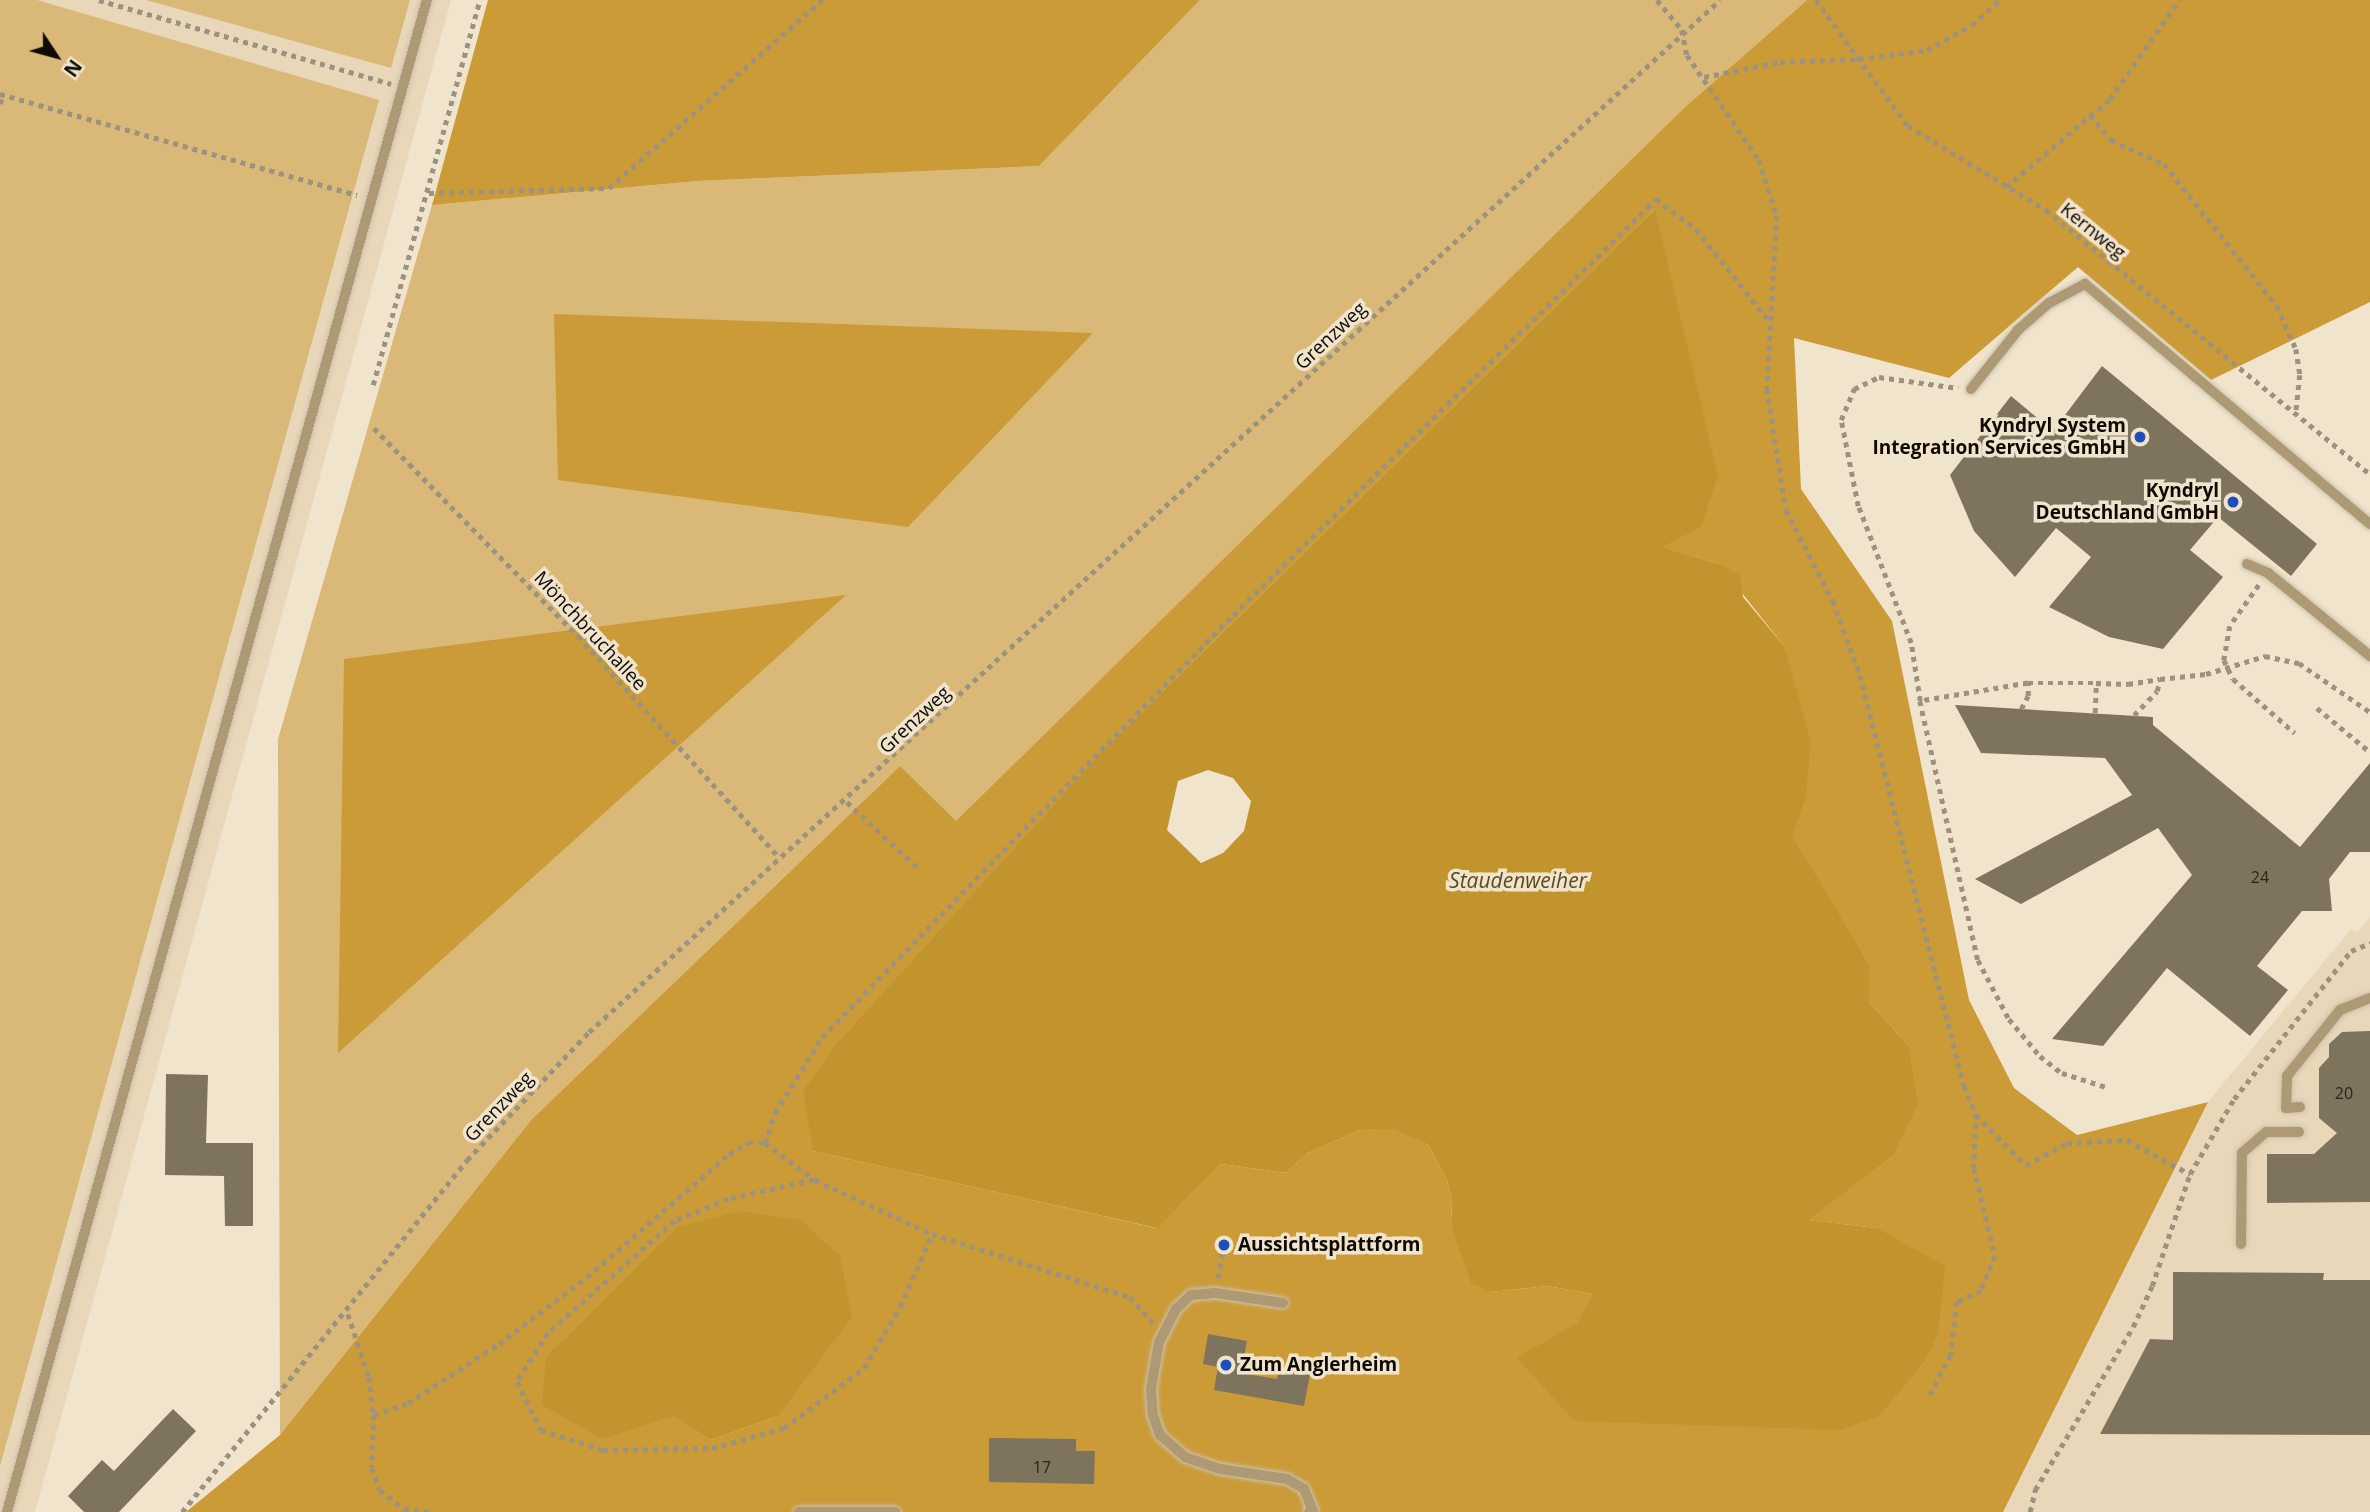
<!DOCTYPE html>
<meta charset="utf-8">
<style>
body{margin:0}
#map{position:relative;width:2370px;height:1512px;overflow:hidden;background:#f1e4cc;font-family:"Open Sans",sans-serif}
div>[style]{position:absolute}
.built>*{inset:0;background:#e8d7b9}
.green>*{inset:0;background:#dab878}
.forest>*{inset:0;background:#ca9b37}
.water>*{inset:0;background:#c2942e}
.building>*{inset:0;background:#7e735d}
.path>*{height:4.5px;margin-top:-2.25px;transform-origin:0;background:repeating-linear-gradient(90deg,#9b9280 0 5px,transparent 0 10px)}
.roads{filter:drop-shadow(0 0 2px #cdc1ac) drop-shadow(0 0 2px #cdc1ac)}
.service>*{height:10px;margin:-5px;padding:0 5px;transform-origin:5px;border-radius:5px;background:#ad9973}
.dots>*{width:19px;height:19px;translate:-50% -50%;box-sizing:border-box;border:4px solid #f1e4cc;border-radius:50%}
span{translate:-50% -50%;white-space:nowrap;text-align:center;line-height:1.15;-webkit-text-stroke:7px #f1e4cc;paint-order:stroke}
.number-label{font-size:16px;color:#2b251a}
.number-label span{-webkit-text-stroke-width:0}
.street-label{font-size:19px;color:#0f0b04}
.poi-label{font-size:19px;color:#0f0b04;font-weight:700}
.right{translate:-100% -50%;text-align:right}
.left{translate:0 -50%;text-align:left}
.water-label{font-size:21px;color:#5d4921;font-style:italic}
.north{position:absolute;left:21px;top:21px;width:70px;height:70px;-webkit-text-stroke:5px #f1e4cc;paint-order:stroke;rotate:126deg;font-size:19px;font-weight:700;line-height:28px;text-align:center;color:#0f0b04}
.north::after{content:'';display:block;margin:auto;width:24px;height:32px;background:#0f0b04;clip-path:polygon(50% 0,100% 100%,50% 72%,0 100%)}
</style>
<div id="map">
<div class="built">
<div style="clip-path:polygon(0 0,451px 0,35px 1512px,0 1512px)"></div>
<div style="clip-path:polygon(2370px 917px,2370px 1512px,2003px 1512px,2208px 1102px,2351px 929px,2357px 932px)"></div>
</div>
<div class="green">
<div style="clip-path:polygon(0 0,37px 0,379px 100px,0 1466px)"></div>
<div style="clip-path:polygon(146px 0,410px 0,391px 68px)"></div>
<div style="clip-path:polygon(1200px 0,1807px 0,1685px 107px,956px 822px,899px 767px,532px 1119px,280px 1435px,278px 739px,432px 205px,698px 181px,1039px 166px)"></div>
</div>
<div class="forest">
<div style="clip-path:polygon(488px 0,1200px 0,1039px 166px,698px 181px,432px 205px)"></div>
<div style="clip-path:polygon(evenodd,1807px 0,2370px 0,2370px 302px,2211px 380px,2078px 267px,1949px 378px,1794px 338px,1801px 489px,1892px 621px,1969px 1000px,2014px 1088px,2077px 1135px,2208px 1102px,2003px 1512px,186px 1512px,280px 1435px,532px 1119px,900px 766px,956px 821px,1685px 107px,1807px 0,1655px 209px,1661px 547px,1719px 564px,1784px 646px,1805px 802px,1791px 836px,1869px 963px,1869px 1002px,1908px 1045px,1892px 1157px,1807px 1220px,1877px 1228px,1923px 1364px,1902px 1388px,1518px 1358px,1579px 1322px,1592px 1294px,1547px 1286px,1491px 1292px,1451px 1224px,1452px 1198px,1446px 1178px,1428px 1145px,1395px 1128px,1360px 1130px,1308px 1153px,1286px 1173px,1221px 1164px,1156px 1228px,813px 1151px,1111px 742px,1655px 209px,1807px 0,674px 1415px,778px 1416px,711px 1440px,674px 1415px)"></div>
<div style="clip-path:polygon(554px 314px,1093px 333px,908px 527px,558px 480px)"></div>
<div style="clip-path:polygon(846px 595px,338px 1053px,344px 659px)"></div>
</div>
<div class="water">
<div style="clip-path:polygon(evenodd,1655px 209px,1718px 476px,1701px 527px,1662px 547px,1719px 564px,1740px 575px,1743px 597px,1784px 646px,1811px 742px,1805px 802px,1792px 836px,1869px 963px,1869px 1002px,1908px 1045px,1918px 1104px,1892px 1157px,1808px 1220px,1877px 1228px,1945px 1266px,1938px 1335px,1923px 1364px,1879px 1416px,1841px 1430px,1574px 1421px,1517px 1358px,1578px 1322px,1592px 1294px,1547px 1286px,1491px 1292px,1471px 1283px,1451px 1224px,1452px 1198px,1446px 1178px,1428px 1145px,1395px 1129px,1360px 1130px,1308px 1153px,1286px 1173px,1221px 1164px,1157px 1228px,813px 1151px,803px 1091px,835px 1046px,1111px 742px,1655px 209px,1208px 770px,1233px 778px,1251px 801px,1244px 831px,1223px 853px,1201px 863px,1167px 830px,1178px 781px,1208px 770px)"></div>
<div style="clip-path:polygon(740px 1211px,801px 1220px,840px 1256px,852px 1317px,778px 1416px,711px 1440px,674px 1416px,602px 1439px,542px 1405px,546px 1357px,678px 1227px)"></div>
</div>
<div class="building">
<div style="clip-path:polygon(2102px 366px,2317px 544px,2291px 576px,2218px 517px,2190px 550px,2223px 577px,2163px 649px,2109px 637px,2049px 607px,2091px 557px,2056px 528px,2015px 577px,1974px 531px,1950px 475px,2011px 396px,2053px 431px)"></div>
<div style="clip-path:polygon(1955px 705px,2153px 717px,2153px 725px,2300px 847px,2370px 763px,2370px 852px,2350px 852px,2329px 879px,2332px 911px,2302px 911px,2257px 966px,2288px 990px,2250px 1036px,2167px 968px,2103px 1046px,2052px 1039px,2192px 875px,2158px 828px,2021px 904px,1975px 879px,2132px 795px,2105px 758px,1981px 753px)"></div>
<div style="clip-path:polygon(2370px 1031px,2370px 1202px,2267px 1203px,2267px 1154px,2314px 1154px,2337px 1133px,2319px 1118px,2319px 1068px,2329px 1057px,2329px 1044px,2342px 1032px)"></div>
<div style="clip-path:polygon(166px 1074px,208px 1075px,206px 1143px,253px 1143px,253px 1226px,225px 1226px,224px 1176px,165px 1175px)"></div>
<div style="clip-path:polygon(2173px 1272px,2324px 1273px,2323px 1280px,2370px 1280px,2370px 1435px,2100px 1434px,2150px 1339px,2173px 1340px)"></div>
<div style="clip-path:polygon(1208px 1334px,1247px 1341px,1241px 1373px,1277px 1379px,1279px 1368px,1310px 1374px,1304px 1406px,1214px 1390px,1218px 1367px,1203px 1364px)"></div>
<div style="clip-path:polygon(173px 1409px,196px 1431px,119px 1512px,84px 1512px,68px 1496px,102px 1460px,114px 1471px)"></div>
<div style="clip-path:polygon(989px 1438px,1076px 1439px,1076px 1451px,1095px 1451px,1094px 1484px,989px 1482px)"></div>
</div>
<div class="path">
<div style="left:99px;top:0;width:304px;rotate:16deg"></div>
<div style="left:1657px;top:0;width:39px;rotate:50deg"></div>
<div style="left:1682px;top:30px;width:25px;rotate:79deg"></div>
<div style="left:1687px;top:55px;width:127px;rotate:55.6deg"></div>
<div style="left:1759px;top:160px;width:59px;rotate:72.2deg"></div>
<div style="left:1777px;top:216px;width:173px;rotate:93.3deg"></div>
<div style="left:1767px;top:389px;width:122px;rotate:81.1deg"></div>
<div style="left:1786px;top:510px;width:102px;rotate:62.7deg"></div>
<div style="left:1833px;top:601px;width:79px;rotate:70deg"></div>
<div style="left:1860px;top:675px;width:424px;rotate:75.8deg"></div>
<div style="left:1964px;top:1086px;width:30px;rotate:67deg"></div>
<div style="left:1976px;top:1114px;width:54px;rotate:92.1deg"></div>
<div style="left:1974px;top:1168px;width:90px;rotate:76.6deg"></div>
<div style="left:1995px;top:1256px;width:38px;rotate:112deg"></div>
<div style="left:1981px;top:1291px;width:26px;rotate:155deg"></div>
<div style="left:1957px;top:1302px;width:53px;rotate:96.5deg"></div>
<div style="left:1951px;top:1355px;width:47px;rotate:117.6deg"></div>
<div style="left:1816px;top:0;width:156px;rotate:53.9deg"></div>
<div style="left:1908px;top:126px;width:162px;rotate:31.3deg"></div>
<div style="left:2046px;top:210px;width:418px;rotate:39.2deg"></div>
<div style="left:1704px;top:77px;width:77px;rotate:-11.2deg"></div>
<div style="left:1780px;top:62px;width:79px;rotate:-2.2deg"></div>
<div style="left:1859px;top:59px;width:69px;rotate:-7.5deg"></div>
<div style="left:1927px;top:50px;width:51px;rotate:-29.1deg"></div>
<div style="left:1972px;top:25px;width:38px;rotate:-42deg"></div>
<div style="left:0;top:94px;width:371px;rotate:15.8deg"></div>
<div style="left:0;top:104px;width:9px;rotate:-72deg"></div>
<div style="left:2090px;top:115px;width:33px;rotate:50deg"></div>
<div style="left:2111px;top:140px;width:58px;rotate:24.4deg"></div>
<div style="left:2164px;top:164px;width:181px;rotate:51.5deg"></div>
<div style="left:2277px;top:306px;width:47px;rotate:66.2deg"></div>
<div style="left:2296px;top:349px;width:26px;rotate:81deg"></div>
<div style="left:2300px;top:375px;width:38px;rotate:96deg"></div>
<div style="left:2006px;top:187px;width:136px;rotate:-40.2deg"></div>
<div style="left:2110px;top:99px;width:121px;rotate:-55.1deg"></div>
<div style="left:429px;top:193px;width:180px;rotate:-1.6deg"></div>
<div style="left:609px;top:188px;width:284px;rotate:-41.4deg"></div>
<div style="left:373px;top:385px;width:400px;rotate:-74.5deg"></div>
<div style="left:374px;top:428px;width:291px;rotate:45.6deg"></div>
<div style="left:578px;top:636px;width:300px;rotate:47.7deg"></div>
<div style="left:2259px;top:585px;width:50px;rotate:125.3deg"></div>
<div style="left:2230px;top:626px;width:35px;rotate:100deg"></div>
<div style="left:2224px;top:660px;width:21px;rotate:65deg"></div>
<div style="left:2233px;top:679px;width:82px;rotate:41.1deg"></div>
<div style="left:2028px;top:683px;width:109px;rotate:170.5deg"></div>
<div style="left:1920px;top:701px;width:265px;rotate:77.4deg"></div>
<div style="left:1978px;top:960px;width:67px;rotate:62.3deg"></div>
<div style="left:2009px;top:1019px;width:48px;rotate:50deg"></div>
<div style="left:2040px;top:1056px;width:28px;rotate:38deg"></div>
<div style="left:2062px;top:1073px;width:49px;rotate:17.7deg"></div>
<div style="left:1920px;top:701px;width:59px;rotate:-98.8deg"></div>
<div style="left:1911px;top:643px;width:147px;rotate:-111.1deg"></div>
<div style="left:1858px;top:506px;width:88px;rotate:-101.2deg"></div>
<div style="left:1841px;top:420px;width:34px;rotate:-67deg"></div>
<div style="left:1854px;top:389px;width:28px;rotate:-26deg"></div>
<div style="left:1879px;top:377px;width:80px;rotate:7.9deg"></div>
<div style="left:2317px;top:708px;width:69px;rotate:39.7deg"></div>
<div style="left:2021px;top:709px;width:15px;rotate:-62deg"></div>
<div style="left:2028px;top:696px;width:13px;rotate:-90deg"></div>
<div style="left:2028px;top:683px;width:68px"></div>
<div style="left:2095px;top:713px;width:30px;rotate:-88deg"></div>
<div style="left:2096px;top:683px;width:32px;rotate:2deg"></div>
<div style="left:2128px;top:684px;width:32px;rotate:-9deg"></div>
<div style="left:2134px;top:715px;width:33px;rotate:-46deg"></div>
<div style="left:2157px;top:691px;width:12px;rotate:-76deg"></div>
<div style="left:2160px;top:679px;width:46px;rotate:-6.2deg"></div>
<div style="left:2206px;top:674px;width:62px;rotate:-17deg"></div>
<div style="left:2265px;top:656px;width:35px;rotate:12deg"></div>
<div style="left:2299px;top:663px;width:86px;rotate:34.6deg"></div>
<div style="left:847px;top:802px;width:97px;rotate:42.9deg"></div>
<div style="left:1976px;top:1115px;width:71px;rotate:45deg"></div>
<div style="left:2026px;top:1165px;width:47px;rotate:-28.2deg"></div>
<div style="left:2067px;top:1143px;width:60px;rotate:-2.9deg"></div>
<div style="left:2127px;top:1140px;width:72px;rotate:28.4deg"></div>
<div style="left:765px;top:1143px;width:32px;rotate:-72deg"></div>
<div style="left:775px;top:1113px;width:89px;rotate:-58.3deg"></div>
<div style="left:822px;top:1037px;width:589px;rotate:-45.76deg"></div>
<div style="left:1233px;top:615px;width:593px;rotate:-44.52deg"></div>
<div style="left:1656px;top:199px;width:50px;rotate:36.9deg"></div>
<div style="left:1696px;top:229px;width:119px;rotate:51.5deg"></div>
<div style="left:814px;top:1180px;width:88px;rotate:167.5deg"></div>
<div style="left:728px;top:1199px;width:57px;rotate:157.5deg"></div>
<div style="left:675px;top:1221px;width:169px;rotate:138.6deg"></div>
<div style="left:548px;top:1333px;width:58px;rotate:122.3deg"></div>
<div style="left:517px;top:1382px;width:54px;rotate:63.4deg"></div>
<div style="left:541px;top:1430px;width:65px;rotate:17.9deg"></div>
<div style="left:603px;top:1450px;width:109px;rotate:-1.1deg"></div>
<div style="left:712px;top:1448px;width:75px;rotate:-15.5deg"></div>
<div style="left:784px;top:1428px;width:100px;rotate:-36.9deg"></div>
<div style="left:864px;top:1368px;width:71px;rotate:-59.5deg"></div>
<div style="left:900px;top:1307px;width:80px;rotate:-66.3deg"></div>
<div style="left:1218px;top:1278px;width:34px;rotate:-80deg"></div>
<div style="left:348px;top:1314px;width:66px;rotate:71.6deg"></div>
<div style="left:369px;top:1377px;width:38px;rotate:83deg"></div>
<div style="left:374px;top:1415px;width:53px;rotate:92.2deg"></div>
<div style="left:372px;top:1468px;width:23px;rotate:70deg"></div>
<div style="left:380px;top:1490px;width:31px;rotate:38deg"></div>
<div style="left:404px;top:1509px;width:30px;rotate:6deg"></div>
<div style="left:374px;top:1415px;width:36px;rotate:-19deg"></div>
<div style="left:408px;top:1403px;width:108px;rotate:-33deg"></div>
<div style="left:499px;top:1344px;width:111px;rotate:-37.3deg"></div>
<div style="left:587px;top:1277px;width:188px;rotate:-40.9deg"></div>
<div style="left:729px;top:1154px;width:22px;rotate:-30deg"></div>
<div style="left:748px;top:1143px;width:17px"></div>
<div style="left:765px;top:1143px;width:62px;rotate:36.5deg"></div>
<div style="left:815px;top:1180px;width:129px;rotate:24.8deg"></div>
<div style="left:932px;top:1234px;width:208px;rotate:17.7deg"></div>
<div style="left:1130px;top:1297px;width:36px;rotate:48deg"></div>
<div style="left:182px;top:1512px;width:453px;rotate:-51deg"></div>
<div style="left:467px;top:1160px;width:177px;rotate:-46.4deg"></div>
<div style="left:589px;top:1032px;width:1531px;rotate:-42.38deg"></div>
<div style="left:2030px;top:1512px;width:23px;rotate:-77deg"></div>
<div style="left:2035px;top:1490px;width:190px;rotate:-59deg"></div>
<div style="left:2133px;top:1327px;width:45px;rotate:-65.1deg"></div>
<div style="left:2152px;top:1286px;width:118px;rotate:-71.3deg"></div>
<div style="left:2190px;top:1174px;width:87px;rotate:-59.6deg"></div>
<div style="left:2234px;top:1099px;width:189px;rotate:-51.7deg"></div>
<div style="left:2351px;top:951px;width:21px;rotate:-23deg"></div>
</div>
<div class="roads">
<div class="service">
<div style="left:1971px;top:389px;width:75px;rotate:-51.5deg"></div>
<div style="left:2018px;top:330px;width:41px;rotate:-41.1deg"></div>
<div style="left:2049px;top:303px;width:41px;rotate:-27.8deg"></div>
<div style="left:2085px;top:284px;width:373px;rotate:40.1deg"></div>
<div style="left:2247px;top:564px;width:23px;rotate:23deg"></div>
<div style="left:2268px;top:573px;width:132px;rotate:39.1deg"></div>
<div style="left:2300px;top:1107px;width:14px;rotate:176deg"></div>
<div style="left:2286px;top:1108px;width:32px;rotate:-88deg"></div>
<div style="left:2287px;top:1076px;width:85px;rotate:-51.2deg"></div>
<div style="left:2340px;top:1010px;width:32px;rotate:-22deg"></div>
<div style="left:2241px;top:1244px;width:91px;rotate:-89.4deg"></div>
<div style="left:2242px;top:1153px;width:32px;rotate:-41deg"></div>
<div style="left:2266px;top:1132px;width:33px"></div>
<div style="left:1283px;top:1303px;width:69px;rotate:-171.6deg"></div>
<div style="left:1215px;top:1293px;width:24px;rotate:175deg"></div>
<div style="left:1191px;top:1295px;width:21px;rotate:137deg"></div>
<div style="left:1176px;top:1309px;width:37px;rotate:117deg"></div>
<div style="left:1159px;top:1342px;width:48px;rotate:99.7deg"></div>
<div style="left:1151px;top:1389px;width:26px;rotate:86deg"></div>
<div style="left:1153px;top:1415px;width:21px;rotate:71deg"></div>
<div style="left:1160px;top:1435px;width:33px;rotate:41deg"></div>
<div style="left:1185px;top:1457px;width:37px;rotate:19deg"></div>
<div style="left:1220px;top:1469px;width:68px;rotate:8.5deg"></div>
<div style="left:1287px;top:1479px;width:20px;rotate:30deg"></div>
<div style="left:1304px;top:1489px;width:24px;rotate:68deg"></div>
<div style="left:1313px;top:1511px;width:4px;rotate:166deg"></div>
<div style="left:7px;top:1512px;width:1569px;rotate:-74.48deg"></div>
<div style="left:799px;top:1512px;width:96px"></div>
</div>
</div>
<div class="dots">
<div style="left:2140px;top:437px;background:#1d4fbc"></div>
<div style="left:2233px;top:502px;background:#1d4fbc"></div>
<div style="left:1224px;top:1245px;background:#1d4fbc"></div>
<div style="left:1226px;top:1365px;background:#1d4fbc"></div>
</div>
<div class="number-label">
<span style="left:2260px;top:877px">24</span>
<span style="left:2344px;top:1093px">20</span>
<span style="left:1042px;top:1467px">17</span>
</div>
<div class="street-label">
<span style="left:2093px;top:231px;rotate:39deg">Kernweg</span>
<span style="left:1331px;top:336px;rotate:-43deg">Grenzweg</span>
<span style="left:590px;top:631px;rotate:47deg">Mönchbruchallee</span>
<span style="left:915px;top:720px;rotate:-43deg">Grenzweg</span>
<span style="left:499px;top:1107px;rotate:-46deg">Grenzweg</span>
</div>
<div class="poi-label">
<span class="right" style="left:2126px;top:437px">Kyndryl System<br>Integration Services GmbH</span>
<span class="right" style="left:2219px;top:502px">Kyndryl<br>Deutschland GmbH</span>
<span class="left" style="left:1238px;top:1245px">Aussichtsplattform</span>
<span class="left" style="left:1240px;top:1365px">Zum Anglerheim</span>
</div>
<div class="water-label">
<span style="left:1518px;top:880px">Staudenweiher</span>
</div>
<div class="north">N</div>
</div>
